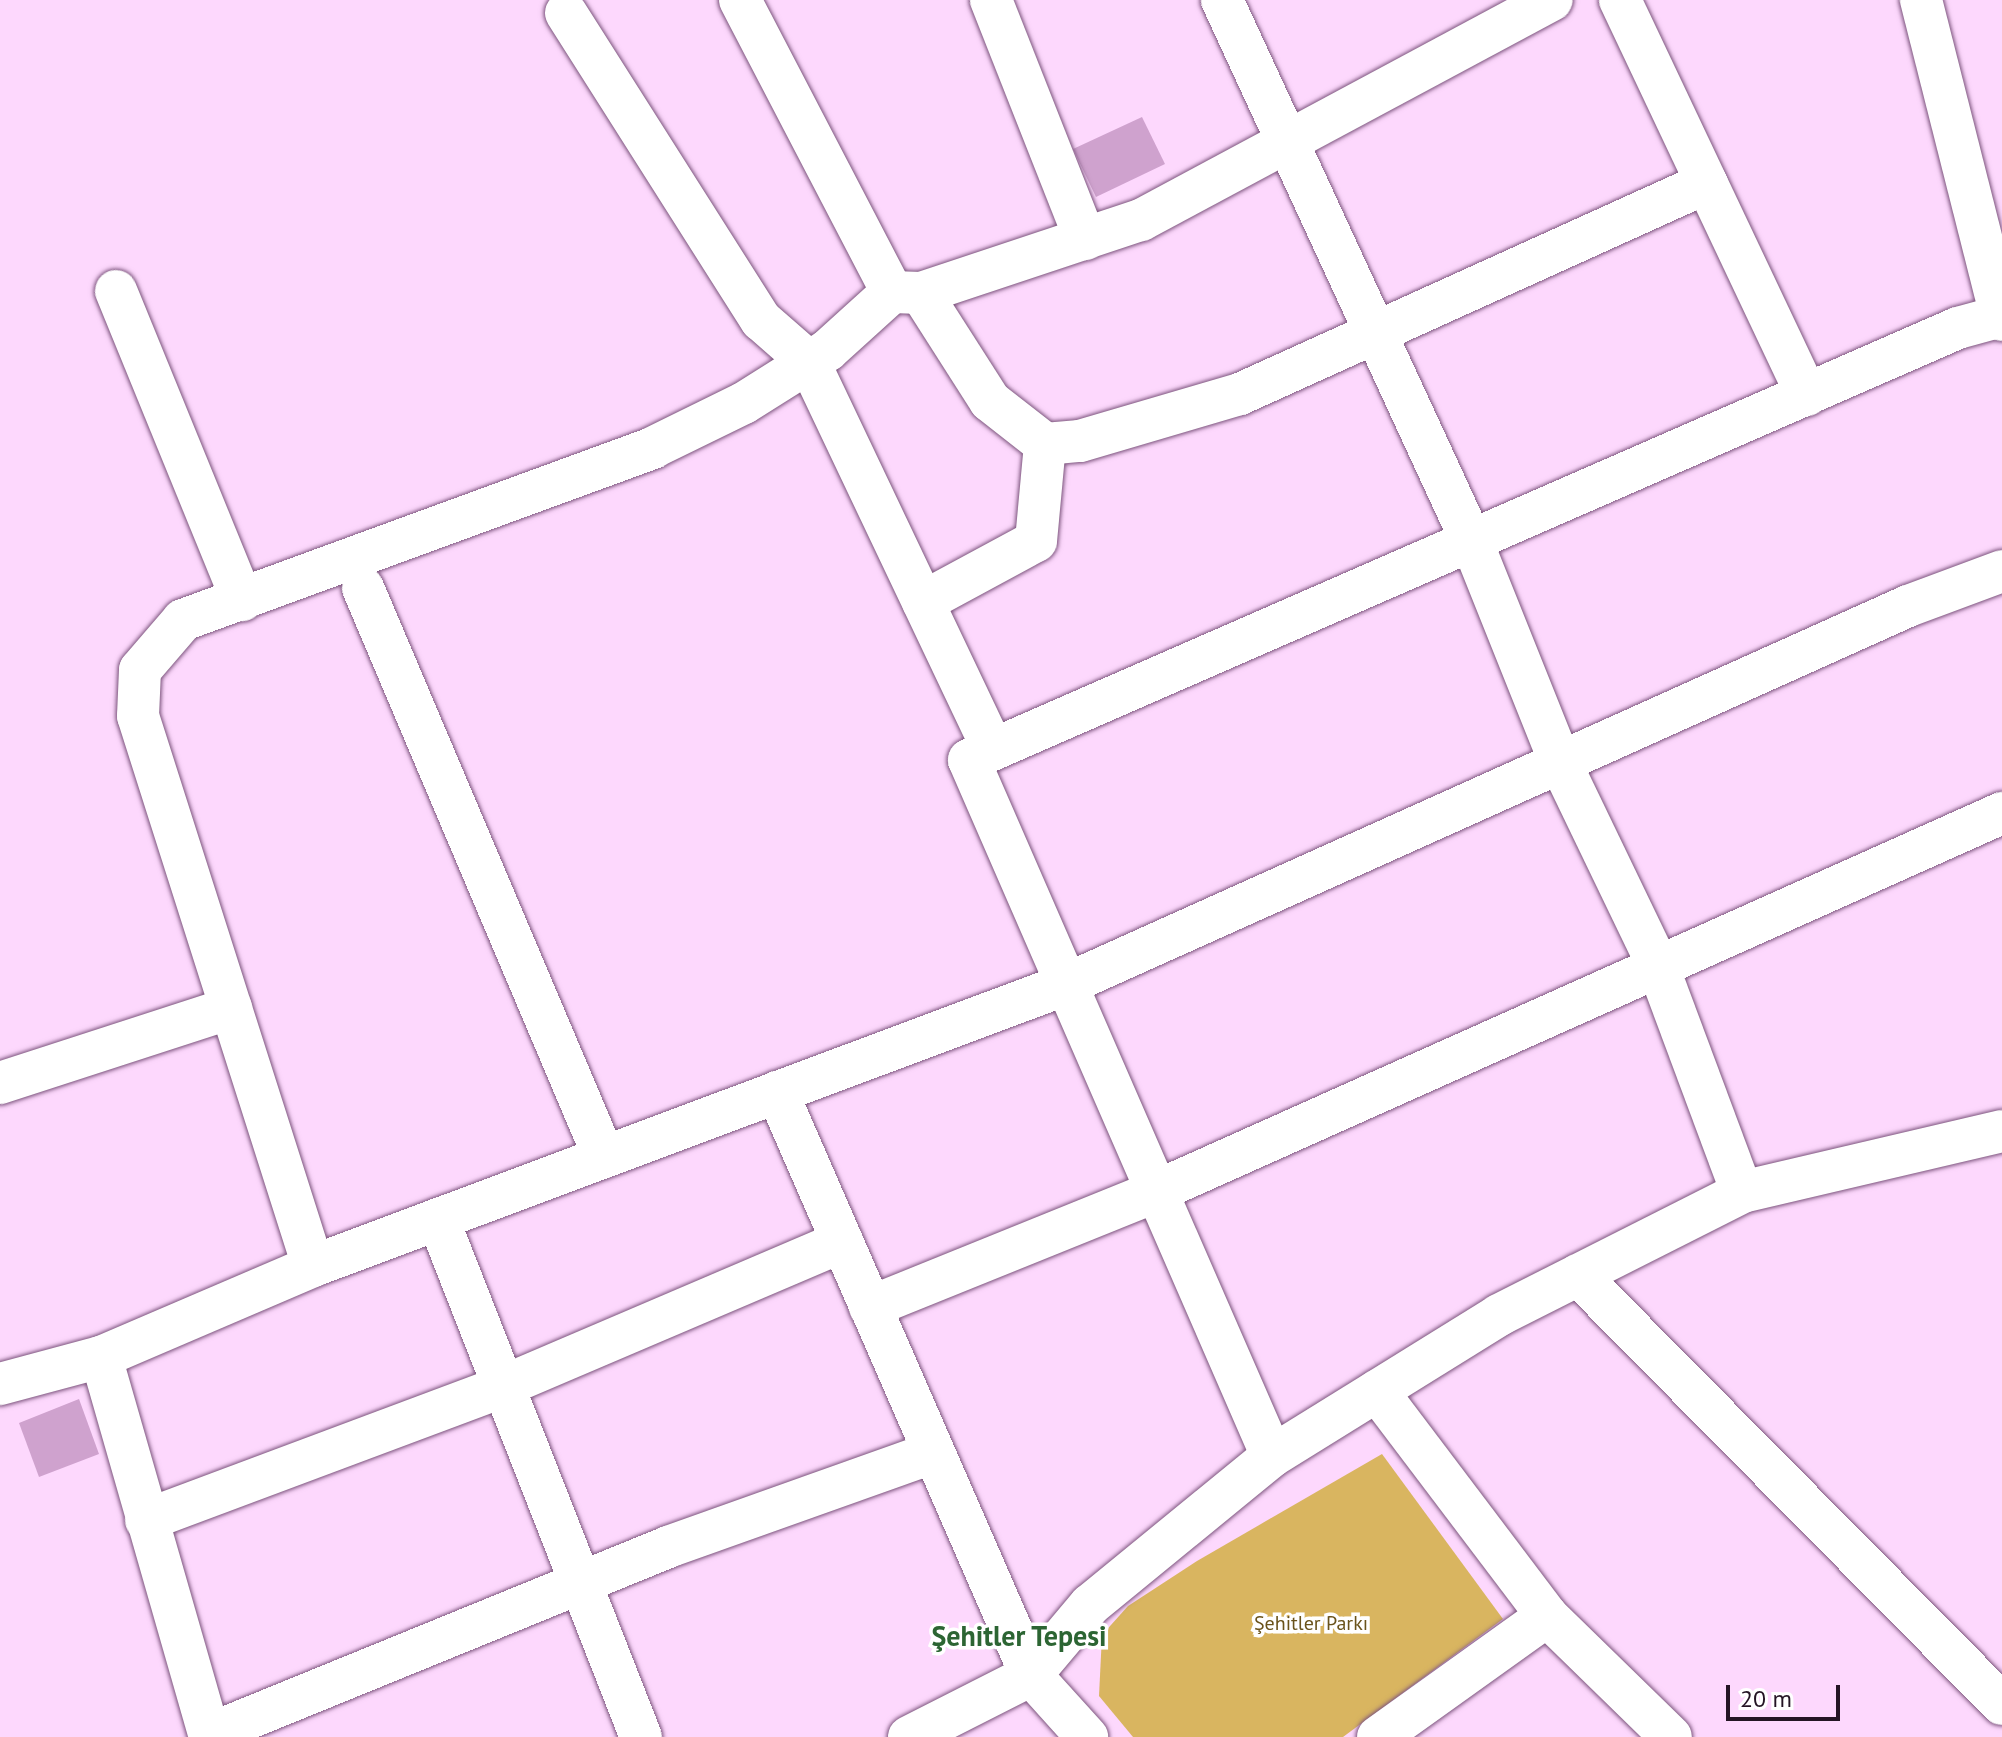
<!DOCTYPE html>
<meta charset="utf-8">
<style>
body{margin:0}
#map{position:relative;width:2002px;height:1737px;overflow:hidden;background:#fdd8fd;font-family:"PT Sans",sans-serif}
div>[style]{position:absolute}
.green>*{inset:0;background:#d9b560}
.building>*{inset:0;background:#cfa2ce}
.roads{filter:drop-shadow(0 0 2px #7c547d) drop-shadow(0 0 2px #7c547d)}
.minor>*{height:42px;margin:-21px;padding:0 21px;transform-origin:21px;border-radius:21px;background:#fff}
span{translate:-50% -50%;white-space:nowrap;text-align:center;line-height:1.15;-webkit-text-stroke:7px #fff;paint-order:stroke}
.park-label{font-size:20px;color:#6a531b}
.district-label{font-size:28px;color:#2c6533;font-weight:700}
.scale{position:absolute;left:1726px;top:1685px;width:114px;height:36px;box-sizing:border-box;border:4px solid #241424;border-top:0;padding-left:10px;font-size:24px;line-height:28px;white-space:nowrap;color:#241424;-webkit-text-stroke:6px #fff;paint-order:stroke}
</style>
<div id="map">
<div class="green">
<div style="clip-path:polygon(1382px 1454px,1503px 1619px,1343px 1737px,1133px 1737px,1099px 1696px,1102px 1635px,1128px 1606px,1197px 1561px)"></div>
</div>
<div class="building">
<div style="clip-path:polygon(1142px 117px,1165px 164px,1096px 197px,1073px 149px)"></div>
<div style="clip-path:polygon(79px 1399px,99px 1454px,39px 1477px,19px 1423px)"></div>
</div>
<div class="roads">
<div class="minor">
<div style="left:740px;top:0;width:329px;rotate:62.5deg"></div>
<div style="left:991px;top:0;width:257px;rotate:68.5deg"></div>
<div style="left:1222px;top:0;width:597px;rotate:65.24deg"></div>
<div style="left:1472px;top:542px;width:237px;rotate:68.2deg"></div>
<div style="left:1560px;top:762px;width:224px;rotate:64.3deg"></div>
<div style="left:1657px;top:964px;width:243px;rotate:69.6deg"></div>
<div style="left:1620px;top:0;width:437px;rotate:64.7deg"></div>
<div style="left:1921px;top:0;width:330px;rotate:75.8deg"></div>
<div style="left:566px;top:13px;width:364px;rotate:57.6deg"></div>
<div style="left:761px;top:320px;width:64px;rotate:41.2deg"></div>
<div style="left:809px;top:362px;width:429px;rotate:64.6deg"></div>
<div style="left:116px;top:291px;width:334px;rotate:67.8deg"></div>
<div style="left:921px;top:293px;width:128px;rotate:57.4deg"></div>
<div style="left:990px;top:401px;width:70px;rotate:38deg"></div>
<div style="left:1045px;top:444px;width:35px;rotate:-5deg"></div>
<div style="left:1080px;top:441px;width:167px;rotate:-16.4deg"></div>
<div style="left:1240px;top:394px;width:512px;rotate:-24.36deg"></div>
<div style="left:363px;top:588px;width:618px;rotate:67.04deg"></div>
<div style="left:923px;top:602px;width:128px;rotate:-28.4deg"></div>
<div style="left:1036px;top:541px;width:97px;rotate:-84.7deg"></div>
<div style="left:0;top:1083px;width:243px;rotate:-18deg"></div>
<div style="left:777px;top:1092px;width:636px;rotate:66.46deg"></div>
<div style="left:1031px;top:1675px;width:84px;rotate:47.9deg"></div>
<div style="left:438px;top:1219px;width:556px;rotate:68.6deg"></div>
<div style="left:313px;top:1266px;width:577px;rotate:-107.65deg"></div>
<div style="left:138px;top:716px;width:46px;rotate:-87.5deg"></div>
<div style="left:140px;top:670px;width:66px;rotate:-49.3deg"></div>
<div style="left:183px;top:620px;width:500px;rotate:-20.1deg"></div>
<div style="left:652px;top:448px;width:102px;rotate:-26.1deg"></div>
<div style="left:744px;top:403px;width:99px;rotate:-32.2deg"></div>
<div style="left:828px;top:350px;width:86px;rotate:-42.2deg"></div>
<div style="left:892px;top:292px;width:29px;rotate:2deg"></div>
<div style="left:921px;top:293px;width:232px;rotate:-18.4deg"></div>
<div style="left:1141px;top:220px;width:466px;rotate:-28.2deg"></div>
<div style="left:1578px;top:1275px;width:603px;rotate:45.34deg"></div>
<div style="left:870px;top:1307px;width:310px;rotate:-22deg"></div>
<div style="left:1157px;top:1191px;width:926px;rotate:-24.1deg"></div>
<div style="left:101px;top:1357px;width:395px;rotate:74deg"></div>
<div style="left:0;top:1384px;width:105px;rotate:-15deg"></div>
<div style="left:101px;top:1357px;width:231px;rotate:-23.2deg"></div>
<div style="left:313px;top:1266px;width:805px;rotate:-20.51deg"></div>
<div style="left:1067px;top:984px;width:922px;rotate:-24.2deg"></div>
<div style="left:1908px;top:606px;width:100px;rotate:-20.4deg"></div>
<div style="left:1377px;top:1391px;width:282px;rotate:52.9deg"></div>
<div style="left:1547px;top:1616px;width:173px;rotate:44.3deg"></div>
<div style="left:1272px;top:1456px;width:759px;rotate:-113.53deg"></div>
<div style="left:969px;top:760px;width:1079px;rotate:-23.6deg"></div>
<div style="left:1958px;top:328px;width:46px;rotate:-15.3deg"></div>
<div style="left:146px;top:1520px;width:377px;rotate:-20.5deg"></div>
<div style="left:499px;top:1388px;width:373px;rotate:-23.1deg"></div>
<div style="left:210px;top:1734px;width:495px;rotate:-22.2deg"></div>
<div style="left:668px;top:1547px;width:280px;rotate:-19.6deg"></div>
<div style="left:909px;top:1737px;width:137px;rotate:-26.9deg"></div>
<div style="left:1031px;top:1675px;width:92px;rotate:-49.9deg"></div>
<div style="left:1090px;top:1605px;width:235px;rotate:-39.3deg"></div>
<div style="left:1272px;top:1456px;width:267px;rotate:-31.8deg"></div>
<div style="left:1499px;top:1315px;width:272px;rotate:-26.8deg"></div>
<div style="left:1742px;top:1192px;width:267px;rotate:-13.2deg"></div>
<div style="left:1378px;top:1737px;width:208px;rotate:-35.6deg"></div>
</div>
</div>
<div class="park-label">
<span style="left:1311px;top:1623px">Şehitler Parkı</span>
</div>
<div class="district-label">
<span style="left:1019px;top:1636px">Şehitler Tepesi</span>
</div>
<div class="scale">20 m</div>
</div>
